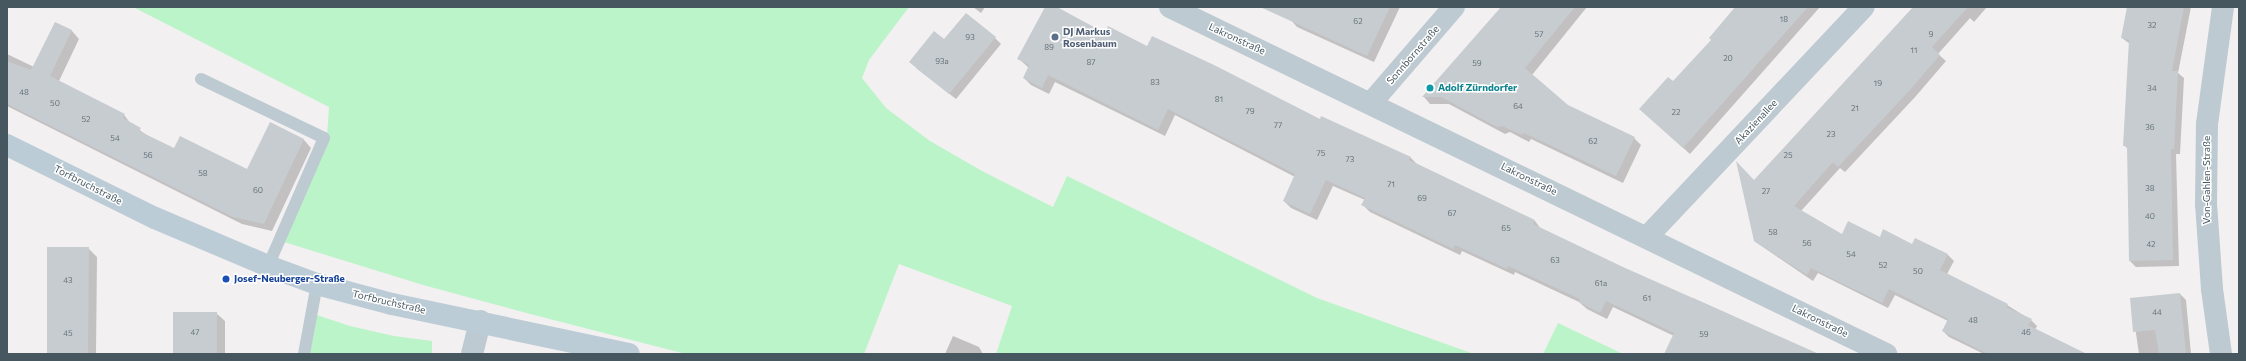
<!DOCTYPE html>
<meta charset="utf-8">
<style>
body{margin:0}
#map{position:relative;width:2246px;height:361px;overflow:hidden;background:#f3f0f1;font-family:Commissioner,sans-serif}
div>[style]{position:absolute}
.green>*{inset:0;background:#bbf4c9}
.shadow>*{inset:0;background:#0003}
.building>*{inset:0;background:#c7ccd0}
.lane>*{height:12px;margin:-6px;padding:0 6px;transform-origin:6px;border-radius:6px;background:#bdcad1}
.street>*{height:22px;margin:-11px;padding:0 11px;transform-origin:11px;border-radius:11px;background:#bdcad1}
.secondary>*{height:22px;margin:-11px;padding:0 11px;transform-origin:11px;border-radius:11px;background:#bcccd6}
.dots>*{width:11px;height:11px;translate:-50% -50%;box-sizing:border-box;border:2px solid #fff;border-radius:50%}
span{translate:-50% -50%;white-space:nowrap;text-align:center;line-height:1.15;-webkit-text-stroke:3px #fff;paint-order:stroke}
.number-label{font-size:8px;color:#66747c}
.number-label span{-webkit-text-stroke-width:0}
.service-label{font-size:10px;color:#4e5e75;font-weight:700}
.left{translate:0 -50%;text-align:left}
.street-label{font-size:10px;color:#465760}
.culture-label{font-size:10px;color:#0d838f;font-weight:700}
.transit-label{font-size:10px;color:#164399;font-weight:700}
.frame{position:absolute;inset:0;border:8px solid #465760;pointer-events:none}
</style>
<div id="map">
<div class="green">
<div style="clip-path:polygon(133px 7px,909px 7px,869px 60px,862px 78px,886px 108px,930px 141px,982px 171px,1053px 207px,1067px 176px,1317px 298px,1474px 354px,996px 354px,1012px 306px,899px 264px,864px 354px,686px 354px,534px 315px,423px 285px,284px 242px,327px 137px,329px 107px)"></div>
<div style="clip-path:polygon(314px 314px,350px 326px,394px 336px,432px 341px,432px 354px,306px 354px)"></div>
<div style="clip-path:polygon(1558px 323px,1623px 354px,1543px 354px)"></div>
</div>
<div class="shadow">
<div style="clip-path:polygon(973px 7px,985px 7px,981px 13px)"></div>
<div style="clip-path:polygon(1046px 7px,1055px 7px,1105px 34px,1147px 48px,1410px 157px,1417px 164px,1535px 221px,1541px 229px,1692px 301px,1693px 298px,1817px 354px,1672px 354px,1674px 336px,1613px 307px,1607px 319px,1587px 309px,1579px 302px,1515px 272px,1514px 275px,1462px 251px,1460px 255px,1370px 212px,1363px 205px,1365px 200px,1333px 186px,1317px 220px,1291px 208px,1284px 201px,1295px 177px,1175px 115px,1165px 136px,1055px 82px,1049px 94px,1031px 85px,1024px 78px,1029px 68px,1019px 59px)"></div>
<div style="clip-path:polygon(1262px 7px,1400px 7px,1374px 62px,1297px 27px,1291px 20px)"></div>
<div style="clip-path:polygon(1504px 7px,1587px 7px,1532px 75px,1567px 106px,1634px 138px,1641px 145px,1623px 183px,1531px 139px,1529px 142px,1510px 132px,1505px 134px,1449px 104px,1430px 104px,1424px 97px)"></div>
<div style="clip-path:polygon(1745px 7px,1820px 7px,1690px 154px,1647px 115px,1673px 83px)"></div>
<div style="clip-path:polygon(1914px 7px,1987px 7px,1974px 22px,1970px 18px,1938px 54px,1946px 61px,1916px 96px,1845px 172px,1840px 168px,1801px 211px,1842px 235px,1880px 238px,1912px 245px,1915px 239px,1948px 255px,1954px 261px,1947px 274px,2007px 305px,2031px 320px,2037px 326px,2035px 330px,2062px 354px,1984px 354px,1949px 337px,1943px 331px,1948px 321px,1895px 295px,1888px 308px,1818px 273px,1813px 281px,1754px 241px,1754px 182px)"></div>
<div style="clip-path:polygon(2128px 7px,2191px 7px,2178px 73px,2184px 78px,2180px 154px,2176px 154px,2179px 266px,2136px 267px,2130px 261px,2128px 149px,2124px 145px,2130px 44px,2122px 38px)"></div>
<div style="clip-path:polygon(55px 23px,72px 31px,79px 39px,59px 81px,124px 115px,131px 124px,148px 136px,174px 150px,247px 171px,271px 123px,304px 140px,311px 148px,272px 231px,242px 224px,7px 106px,7px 54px,34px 67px)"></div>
<div style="clip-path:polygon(995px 38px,1001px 44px,956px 99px,916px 68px,944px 40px)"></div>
<div style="clip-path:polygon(88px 248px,97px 257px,96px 354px,48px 354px)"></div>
<div style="clip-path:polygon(2180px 294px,2186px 300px,2191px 354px,2139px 354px,2131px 299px)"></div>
<div style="clip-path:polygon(216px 313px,225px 321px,225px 354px,174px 354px)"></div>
<div style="clip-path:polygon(953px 336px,979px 347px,983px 354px,945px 354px)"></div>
</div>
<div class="building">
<div style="clip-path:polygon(1045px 7px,1057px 7px,1105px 33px,1108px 26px,1147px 46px,1152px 36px,1214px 65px,1320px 119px,1321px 116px,1411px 157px,1409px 160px,1535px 220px,1533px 224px,1623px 267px,1819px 354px,1664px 354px,1674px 333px,1606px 301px,1600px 313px,1579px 302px,1580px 299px,1508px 266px,1507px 269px,1455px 245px,1453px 249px,1361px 205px,1365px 198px,1326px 180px,1310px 214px,1283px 201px,1295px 174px,1168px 109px,1158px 130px,1048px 75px,1042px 88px,1023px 78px,1029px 65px,1017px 59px)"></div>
<div style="clip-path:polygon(1260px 7px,1390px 7px,1367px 56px)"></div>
<div style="clip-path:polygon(1501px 7px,1575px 7px,1525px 68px,1568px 105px,1635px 137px,1616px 176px,1524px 133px,1522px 135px,1502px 126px,1497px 127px,1441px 97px,1422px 97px)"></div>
<div style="clip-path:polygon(1735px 7px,1808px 7px,1683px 148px,1639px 109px,1668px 77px,1673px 81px,1711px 40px,1709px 38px)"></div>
<div style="clip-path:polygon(1913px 7px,1968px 7px,1932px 47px,1940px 55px,1910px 90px,1838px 167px,1833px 162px,1794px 206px,1842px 234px,1848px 221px,1880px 237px,1883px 229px,1912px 244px,1915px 238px,1948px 254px,1940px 270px,2008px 304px,2006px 307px,2032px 319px,2028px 325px,2087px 354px,1988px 354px,1942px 331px,1948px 319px,1889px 289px,1882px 303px,1811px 268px,1807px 275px,1754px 241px,1736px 161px,1754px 180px)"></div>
<div style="clip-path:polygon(2127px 7px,2184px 7px,2172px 71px,2178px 71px,2174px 149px,2171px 149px,2173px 260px,2129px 261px,2127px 146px,2123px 146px,2129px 40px,2121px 38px)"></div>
<div style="clip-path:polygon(966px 13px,996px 37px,949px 94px,909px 62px,934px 31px,944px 39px)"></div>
<div style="clip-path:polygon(55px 22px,72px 30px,50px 76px,125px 114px,123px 118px,141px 128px,139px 131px,174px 148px,180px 136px,247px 169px,270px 122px,304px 139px,264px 224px,233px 217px,7px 104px,7px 61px,31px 70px)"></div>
<div style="clip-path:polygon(47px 247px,89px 247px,88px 354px,47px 354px)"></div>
<div style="clip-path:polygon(2180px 293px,2186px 354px,2159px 354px,2155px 330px,2133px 332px,2130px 298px)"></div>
<div style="clip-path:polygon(173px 312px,217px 312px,217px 354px,173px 354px)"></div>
</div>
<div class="lane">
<div style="left:201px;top:79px;width:136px;rotate:25.6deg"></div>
<div style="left:324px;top:138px;width:140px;rotate:113.6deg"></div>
<div style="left:304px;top:354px;width:71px;rotate:-79.5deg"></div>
</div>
<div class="street">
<div style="left:1170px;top:7px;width:796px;rotate:25.86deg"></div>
<div style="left:1371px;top:103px;width:127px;rotate:-49.2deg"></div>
<div style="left:1647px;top:237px;width:316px;rotate:-46.7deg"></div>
<div style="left:472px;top:354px;width:34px;rotate:-76deg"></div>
<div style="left:2221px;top:354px;width:66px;rotate:-97.9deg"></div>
<div style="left:2212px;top:289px;width:85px;rotate:-94deg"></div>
<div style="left:2206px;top:204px;width:80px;rotate:-89.3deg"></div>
<div style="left:2207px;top:124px;width:118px;rotate:-82.2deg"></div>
</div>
<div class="secondary">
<div style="left:7px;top:145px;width:165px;rotate:26.3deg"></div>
<div style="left:155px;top:218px;width:123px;rotate:23deg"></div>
<div style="left:268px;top:266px;width:52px;rotate:20.2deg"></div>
<div style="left:317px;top:284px;width:78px;rotate:14.9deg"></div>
<div style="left:392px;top:304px;width:242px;rotate:11.9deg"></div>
</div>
<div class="dots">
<div style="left:1055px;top:37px;background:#5c6f8a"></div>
<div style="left:1430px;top:88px;background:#0f9aa8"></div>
<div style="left:226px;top:279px;background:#1a4fb4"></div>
</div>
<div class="number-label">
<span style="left:1784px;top:20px">18</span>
<span style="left:1358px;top:22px">62</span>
<span style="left:2152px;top:26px">32</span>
<span style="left:1539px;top:35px">57</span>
<span style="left:1931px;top:35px">9</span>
<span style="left:970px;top:38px">93</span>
<span style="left:1049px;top:48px">89</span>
<span style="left:1914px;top:51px">11</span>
<span style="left:1728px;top:59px">20</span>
<span style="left:942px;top:62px">93a</span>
<span style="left:1091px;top:63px">87</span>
<span style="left:1477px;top:64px">59</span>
<span style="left:1155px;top:83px">83</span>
<span style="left:1878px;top:84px">19</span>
<span style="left:2152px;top:89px">34</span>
<span style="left:24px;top:93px">48</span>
<span style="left:1219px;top:100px">81</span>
<span style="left:55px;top:104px">50</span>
<span style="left:1518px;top:107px">64</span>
<span style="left:1855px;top:109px">21</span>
<span style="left:1250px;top:112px">79</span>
<span style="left:1676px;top:113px">22</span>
<span style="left:86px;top:120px">52</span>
<span style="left:1278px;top:126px">77</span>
<span style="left:2150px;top:128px">36</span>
<span style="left:1831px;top:135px">23</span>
<span style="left:115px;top:139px">54</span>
<span style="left:1593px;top:142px">62</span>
<span style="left:1321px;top:154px">75</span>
<span style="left:148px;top:156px">56</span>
<span style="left:1788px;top:156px">25</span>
<span style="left:1350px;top:160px">73</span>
<span style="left:203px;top:174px">58</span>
<span style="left:1391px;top:185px">71</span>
<span style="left:2150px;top:189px">38</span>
<span style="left:258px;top:191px">60</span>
<span style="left:1766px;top:192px">27</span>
<span style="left:1422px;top:199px">69</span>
<span style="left:1452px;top:214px">67</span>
<span style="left:2150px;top:217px">40</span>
<span style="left:1506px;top:229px">65</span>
<span style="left:1773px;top:233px">58</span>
<span style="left:1807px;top:244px">56</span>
<span style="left:2151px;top:245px">42</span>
<span style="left:1851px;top:255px">54</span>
<span style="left:1555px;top:261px">63</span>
<span style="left:1883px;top:266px">52</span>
<span style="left:1918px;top:272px">50</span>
<span style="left:68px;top:281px">43</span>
<span style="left:1601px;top:284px">61a</span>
<span style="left:1647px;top:299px">61</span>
<span style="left:2157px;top:313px">44</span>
<span style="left:1973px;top:321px">48</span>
<span style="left:195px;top:333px">47</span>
<span style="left:2026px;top:333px">46</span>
<span style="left:68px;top:334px">45</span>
<span style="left:1704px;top:335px">59</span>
</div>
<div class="service-label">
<span class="left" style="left:1063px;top:37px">DJ Markus<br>Rosenbaum</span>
</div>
<div class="street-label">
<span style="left:1237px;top:39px;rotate:25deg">Lakronstraße</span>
<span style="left:1413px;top:55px;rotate:-49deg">Sonnbornstraße</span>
<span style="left:1756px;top:122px;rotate:-47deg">Akazienallee</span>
<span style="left:1529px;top:179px;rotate:26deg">Lakronstraße</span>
<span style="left:2207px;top:180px;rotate:-90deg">Von-Gahlen-Straße</span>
<span style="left:88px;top:185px;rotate:27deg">Torfbruchstraße</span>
<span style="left:389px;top:302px;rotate:13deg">Torfbruchstraße</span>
<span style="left:1820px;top:321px;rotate:26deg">Lakronstraße</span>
</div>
<div class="culture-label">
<span class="left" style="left:1438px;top:88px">Adolf Zürndorfer</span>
</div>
<div class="transit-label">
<span class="left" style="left:234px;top:279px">Josef-Neuberger-Straße</span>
</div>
<div class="frame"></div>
</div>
